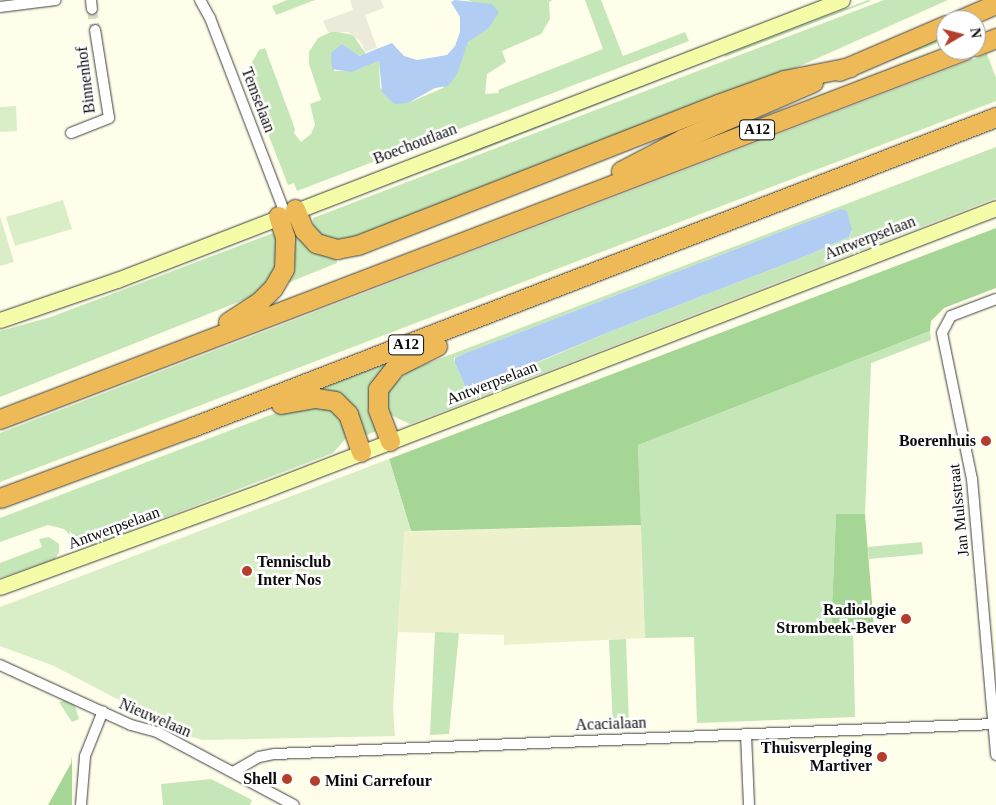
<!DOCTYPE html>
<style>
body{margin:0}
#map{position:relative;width:996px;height:805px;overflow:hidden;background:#fefeea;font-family:Georgia,serif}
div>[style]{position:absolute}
.farmland>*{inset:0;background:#eef2cc}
.green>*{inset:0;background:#c5e6b6}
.forest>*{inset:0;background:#a6d696}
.pitch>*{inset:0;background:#d9eec7}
.plaza>*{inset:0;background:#ecebdb}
.water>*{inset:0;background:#b1cdf3}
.street-tunnel>*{height:10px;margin-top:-5px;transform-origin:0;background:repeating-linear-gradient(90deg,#dadac9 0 10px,transparent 0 15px)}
.roads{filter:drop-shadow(0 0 1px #3e3e3e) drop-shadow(0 0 1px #3e3e3e)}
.street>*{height:10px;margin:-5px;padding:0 5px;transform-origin:5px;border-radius:5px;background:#fff}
.secondary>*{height:15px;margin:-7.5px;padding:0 7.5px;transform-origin:7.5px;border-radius:7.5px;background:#f4fca8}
.highway>*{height:19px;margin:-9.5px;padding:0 9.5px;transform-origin:9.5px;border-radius:9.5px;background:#eeba58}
.dots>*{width:14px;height:14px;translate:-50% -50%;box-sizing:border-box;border:2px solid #fff;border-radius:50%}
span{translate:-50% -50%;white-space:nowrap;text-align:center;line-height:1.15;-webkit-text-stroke:5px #fff;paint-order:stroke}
.shield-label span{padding:1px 4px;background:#fff;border:1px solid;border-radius:4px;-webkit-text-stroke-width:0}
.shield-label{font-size:15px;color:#0b0b0b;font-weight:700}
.street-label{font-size:16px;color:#0b0b0b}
.poi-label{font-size:16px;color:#0b0b0b;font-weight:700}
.right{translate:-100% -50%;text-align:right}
.left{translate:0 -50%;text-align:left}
.north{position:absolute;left:936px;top:10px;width:50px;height:50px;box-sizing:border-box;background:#fff;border:1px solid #9d9d9d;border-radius:50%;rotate:82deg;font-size:14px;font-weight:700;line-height:20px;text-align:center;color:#0b0b0b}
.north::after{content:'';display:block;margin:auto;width:18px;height:22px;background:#b53e2a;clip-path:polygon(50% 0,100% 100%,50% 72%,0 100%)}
</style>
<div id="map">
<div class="farmland">
<div style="clip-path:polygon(641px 525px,645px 638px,504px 645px,504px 635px,398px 632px,404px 532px)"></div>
</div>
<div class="green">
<div style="clip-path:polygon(287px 0,315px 0,276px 15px,272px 6px)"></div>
<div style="clip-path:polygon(468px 0,553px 0,549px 2px,550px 19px,541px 34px,502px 51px,506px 62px,487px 74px,485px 94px,499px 93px,498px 90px,603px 49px,585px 0,601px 0,623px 56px,685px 32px,689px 41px,297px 191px,294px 183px,288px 185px,245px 75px,259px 50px,265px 48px,295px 129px,294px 133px,301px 142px,311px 134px,315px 125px,310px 104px,321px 100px,309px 64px,309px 52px,318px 38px,333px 31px,353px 35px,366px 54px,357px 56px,342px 44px,334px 71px,357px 70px,379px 61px,380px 88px,408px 103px,443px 88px,468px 42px,488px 29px,489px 4px,478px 5px)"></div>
<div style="clip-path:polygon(868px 0,871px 1px,725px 57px,724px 55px)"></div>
<div style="clip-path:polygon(884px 0,948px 0,782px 74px,353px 238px,328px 240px,314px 230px,313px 218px)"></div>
<div style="clip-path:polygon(946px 35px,946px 40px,890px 61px,896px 57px)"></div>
<div style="clip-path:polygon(987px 54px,996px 78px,996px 101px,0 482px,0 433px)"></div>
<div style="clip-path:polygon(715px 58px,477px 152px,323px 208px)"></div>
<div style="clip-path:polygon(evenodd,996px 147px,996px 198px,410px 424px,389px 414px,385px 404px,388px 389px,410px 370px,996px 147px,840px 209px,852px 232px,849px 237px,811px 254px,614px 330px,506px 376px,466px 388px,455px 363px,454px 358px,463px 354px,840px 209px)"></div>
<div style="clip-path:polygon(290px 227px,304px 243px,336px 256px,337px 263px,285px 284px)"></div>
<div style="clip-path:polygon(273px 233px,278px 240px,279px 256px,271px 279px,251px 297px,0 397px,0 331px,51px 317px)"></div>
<div style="clip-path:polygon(930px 331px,931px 340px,871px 363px,865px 514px,836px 515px,831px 630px,853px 629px,855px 717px,697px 723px,694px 637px,645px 638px,638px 445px)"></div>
<div style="clip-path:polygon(394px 359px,377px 431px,366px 435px,356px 410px,321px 388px,362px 368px)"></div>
<div style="clip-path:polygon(322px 405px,339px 413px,347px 437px,333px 453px,92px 545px,78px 544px,64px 529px,48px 525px,0 542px,0 518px,289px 408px)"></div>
<div style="clip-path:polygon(49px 537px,59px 544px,59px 552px,55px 559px,0 578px,0 563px,42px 547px,39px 539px)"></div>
<div style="clip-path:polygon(922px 542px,923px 554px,869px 559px,868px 547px)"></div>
<div style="clip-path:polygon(435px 632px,459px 633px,449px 734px,430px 735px)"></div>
<div style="clip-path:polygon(626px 639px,629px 726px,613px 727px,609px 640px)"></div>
<div style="clip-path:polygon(66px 700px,75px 706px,79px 719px,72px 722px,59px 702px)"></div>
<div style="clip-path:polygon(211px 779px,252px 800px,250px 805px,163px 805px,161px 784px)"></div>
</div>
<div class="forest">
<div style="clip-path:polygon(996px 228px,996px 288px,944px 308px,931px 321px,930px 331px,638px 445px,641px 525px,411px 531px,389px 459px)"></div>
<div style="clip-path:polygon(836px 514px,865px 514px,874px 628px,831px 630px)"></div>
<div style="clip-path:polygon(72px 756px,72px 805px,48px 805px,71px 763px)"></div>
</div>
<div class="pitch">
<div style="clip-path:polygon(16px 106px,17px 131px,0 132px,0 107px)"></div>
<div style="clip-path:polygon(63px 200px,72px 229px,15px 246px,6px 217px)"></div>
<div style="clip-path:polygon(0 216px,14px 262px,0 266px)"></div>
<div style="clip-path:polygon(389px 459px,411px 531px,404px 532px,404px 536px,393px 707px,395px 736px,202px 740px,186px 735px,54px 666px,0 646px,0 607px)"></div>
</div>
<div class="plaza">
<div style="clip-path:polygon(350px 0,381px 0,384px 8px,365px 15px,377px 48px,365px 52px,361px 42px,348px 32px,328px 32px,323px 21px,353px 10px)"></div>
</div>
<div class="water">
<div style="clip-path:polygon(455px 0,492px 4px,499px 12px,488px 29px,468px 42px,457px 74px,448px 86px,435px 88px,408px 103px,394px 104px,382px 92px,379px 61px,352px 72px,332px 69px,331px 53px,342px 44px,359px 56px,392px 43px,404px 56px,417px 60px,447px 55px,455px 46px,460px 32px,460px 17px,451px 2px)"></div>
<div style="clip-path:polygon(840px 209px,847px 211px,852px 230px,849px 237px,811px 254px,614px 330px,473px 389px,466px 388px,455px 363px,455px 358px,463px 354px)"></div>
</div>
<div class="street-tunnel">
<div style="left:92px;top:9px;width:21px;rotate:82deg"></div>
</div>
<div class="roads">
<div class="street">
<div style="left:91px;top:0;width:9px;rotate:84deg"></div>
<div style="left:200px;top:0;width:21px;rotate:61deg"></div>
<div style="left:210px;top:18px;width:209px;rotate:69deg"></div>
<div style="left:0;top:7px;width:56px;rotate:-7.1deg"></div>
<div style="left:71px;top:133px;width:41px;rotate:-21.5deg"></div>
<div style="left:109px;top:118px;width:89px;rotate:-99deg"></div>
<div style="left:996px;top:299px;width:48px;rotate:159.3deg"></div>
<div style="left:951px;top:316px;width:19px;rotate:118deg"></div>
<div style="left:942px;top:333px;width:149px;rotate:78.4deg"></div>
<div style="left:972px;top:479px;width:277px;rotate:85deg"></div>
<div style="left:0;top:665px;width:144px;rotate:24.6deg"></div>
<div style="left:131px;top:725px;width:27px;rotate:15deg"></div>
<div style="left:157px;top:732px;width:155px;rotate:28.1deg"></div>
<div style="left:746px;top:734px;width:71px;rotate:87.6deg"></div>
<div style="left:233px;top:772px;width:30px;rotate:-30deg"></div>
<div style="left:259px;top:757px;width:16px;rotate:-11deg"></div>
<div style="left:275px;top:754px;width:719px;rotate:-2.39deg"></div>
<div style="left:81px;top:805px;width:49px;rotate:-85.3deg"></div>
<div style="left:85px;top:756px;width:48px;rotate:-68.2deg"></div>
</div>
<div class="secondary">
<div style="left:0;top:320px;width:124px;rotate:-18.9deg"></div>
<div style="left:117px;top:280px;width:777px;rotate:-21.12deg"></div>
<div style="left:0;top:587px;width:279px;rotate:-20.1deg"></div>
<div style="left:262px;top:491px;width:787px;rotate:-21.08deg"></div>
</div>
<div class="highway">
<div style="left:959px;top:20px;width:40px;rotate:-23.4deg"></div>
<div style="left:976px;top:46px;width:22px;rotate:-22deg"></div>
<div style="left:839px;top:71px;width:116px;rotate:-23.3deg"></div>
<div style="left:621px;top:171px;width:69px;rotate:-27.7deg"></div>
<div style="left:682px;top:139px;width:143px;rotate:-23.5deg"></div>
<div style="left:295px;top:209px;width:23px;rotate:67deg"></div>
<div style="left:304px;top:230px;width:18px;rotate:47deg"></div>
<div style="left:316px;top:243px;width:22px;rotate:16deg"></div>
<div style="left:337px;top:249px;width:21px;rotate:-11deg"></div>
<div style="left:358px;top:245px;width:387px;rotate:-21.4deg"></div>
<div style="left:718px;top:104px;width:70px;rotate:-20deg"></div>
<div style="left:784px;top:80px;width:67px;rotate:-11.1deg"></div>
<div style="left:228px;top:322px;width:38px;rotate:-33deg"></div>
<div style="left:260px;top:301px;width:18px;rotate:-45deg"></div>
<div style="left:273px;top:288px;width:22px;rotate:-60deg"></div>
<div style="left:284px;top:269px;width:32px;rotate:-88deg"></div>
<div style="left:285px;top:237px;width:22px;rotate:-108deg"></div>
<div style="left:281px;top:404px;width:36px;rotate:-10deg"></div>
<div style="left:316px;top:398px;width:19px;rotate:9deg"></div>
<div style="left:335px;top:401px;width:18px;rotate:45deg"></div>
<div style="left:348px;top:414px;width:40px;rotate:71.1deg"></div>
<div style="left:0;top:419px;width:1033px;rotate:-20.93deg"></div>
<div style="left:390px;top:441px;width:34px;rotate:-111deg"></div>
<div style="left:378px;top:409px;width:20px;rotate:-90deg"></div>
<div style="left:378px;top:389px;width:28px;rotate:-52deg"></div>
<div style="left:395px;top:367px;width:47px;rotate:-26.6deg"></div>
<div style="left:0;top:498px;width:205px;rotate:-20.3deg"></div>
<div style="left:192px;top:427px;width:862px;rotate:-21.09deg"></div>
</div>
</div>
<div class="dots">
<div style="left:986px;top:441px;background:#b53e2a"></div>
<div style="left:247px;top:571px;background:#b53e2a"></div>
<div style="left:906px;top:619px;background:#b53e2a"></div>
<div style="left:882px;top:757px;background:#b53e2a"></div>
<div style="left:287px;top:779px;background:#b53e2a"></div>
<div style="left:315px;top:781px;background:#b53e2a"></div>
</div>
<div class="shield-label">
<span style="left:757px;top:130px">A12</span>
<span style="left:406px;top:345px">A12</span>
</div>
<div class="street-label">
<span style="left:86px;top:80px;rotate:-97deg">Binnenhof</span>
<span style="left:258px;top:100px;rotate:69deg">Temselaan</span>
<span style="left:415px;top:144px;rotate:-21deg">Boechoutlaan</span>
<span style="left:870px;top:238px;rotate:-21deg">Antwerpselaan</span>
<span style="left:492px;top:383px;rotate:-21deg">Antwerpselaan</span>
<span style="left:959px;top:510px;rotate:-96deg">Jan Mulsstraat</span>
<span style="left:114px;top:528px;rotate:-20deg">Antwerpselaan</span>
<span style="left:155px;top:718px;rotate:23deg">Nieuwelaan</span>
<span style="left:611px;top:724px;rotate:-2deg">Acacialaan</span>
</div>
<div class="poi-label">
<span class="right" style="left:976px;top:441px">Boerenhuis</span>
<span class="left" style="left:257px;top:571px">Tennisclub<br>Inter Nos</span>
<span class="right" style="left:896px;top:619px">Radiologie<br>Strombeek-Bever</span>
<span class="right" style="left:872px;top:757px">Thuisverpleging<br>Martiver</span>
<span class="right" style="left:277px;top:779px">Shell</span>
<span class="left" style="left:325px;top:781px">Mini Carrefour</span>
</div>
<div class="north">N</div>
</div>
